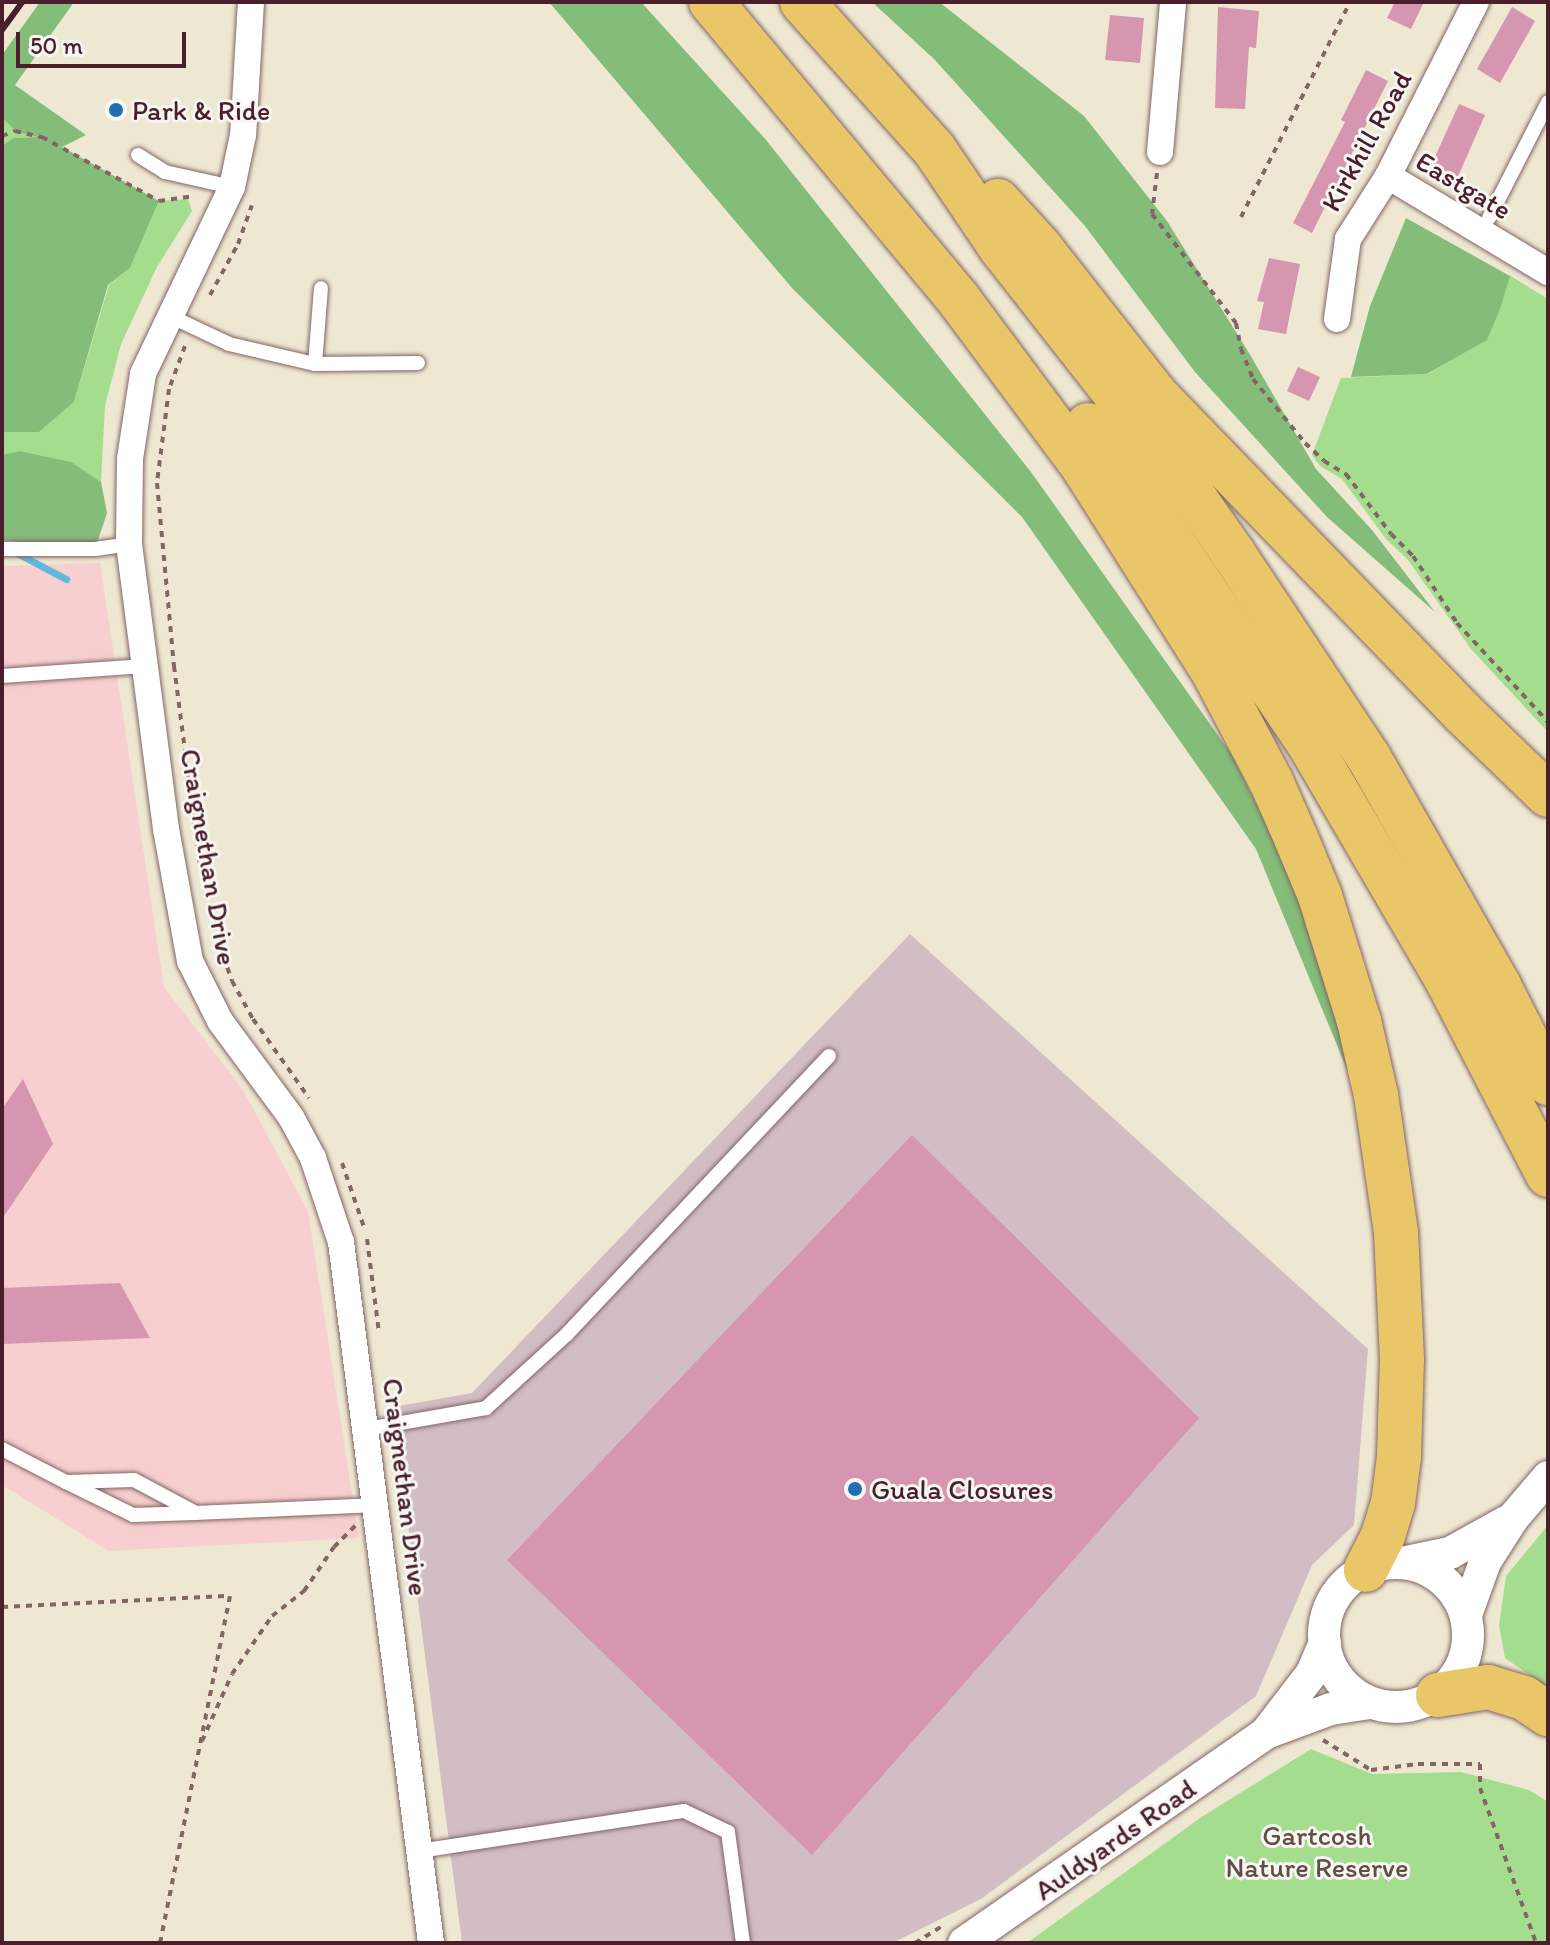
<!DOCTYPE html>
<style>
body{margin:0}
#map{position:relative;width:1550px;height:1945px;overflow:hidden;background:#eee8d2;font-family:Itim,sans-serif}
div>[style]{position:absolute}
.built>*{inset:0;background:#f7cfd0}
.industrial>*{inset:0;background:#d2bdc5}
.green>*{inset:0;background:#a5dd8e}
.forest>*{inset:0;background:#84bc79}
.stream>*{height:7px;margin:-3.5px;padding:0 3.5px;transform-origin:3.5px;border-radius:3.5px;background:#60b8dd}
.building>*{inset:0;background:#d696af}
.path>*{height:4px;margin-top:-2px;transform-origin:0;background:repeating-linear-gradient(90deg,#836565 0 6px,transparent 0 12px)}
.roads{filter:drop-shadow(0 0 2px #836565) drop-shadow(0 0 2px #836565)}
.service>*{height:14px;margin:-7px;padding:0 7px;transform-origin:7px;border-radius:7px;background:#fff}
.minor>*{height:26px;margin:-13px;padding:0 13px;transform-origin:13px;border-radius:13px;background:#fff}
.tertiary>*{height:32px;margin:-16px;padding:0 16px;transform-origin:16px;border-radius:16px;background:#fff}
.tertiary>.ring{margin:-16px;padding:0;box-sizing:content-box;background:none;border:32px solid #fff;border-radius:50%}
.motorway>*{height:44px;margin:-22px;padding:0 22px;transform-origin:22px;border-radius:22px;background:#e9c769}
.rail>*{height:6px;margin:-3px;padding:0 3px;transform-origin:3px;border-radius:3px;background:#4a1f2b}
.dots>*{width:22px;height:22px;translate:-50% -50%;box-sizing:border-box;border:4px solid #f6f6f2;border-radius:50%}
span{translate:-50% -50%;white-space:nowrap;text-align:center;line-height:1.15;-webkit-text-stroke:6px #f6f6f2;paint-order:stroke}
.poi-label{font-size:28px;color:#4a1f2b}
.left{translate:0 -50%;text-align:left}
.street-label{font-size:28px;color:#4a1f2b}
.park-label{font-size:28px;color:#614e44}
.frame{position:absolute;inset:0;border:4px solid #4a1f2b;pointer-events:none}
.scale{position:absolute;left:16px;top:32px;width:170px;height:36px;box-sizing:border-box;border:4px solid #4a1f2b;border-top:0;padding-left:10px;font-size:24px;line-height:28px;white-space:nowrap;color:#4a1f2b;-webkit-text-stroke:6px #f6f6f2;paint-order:stroke}
</style>
<div id="map">
<div class="built">
<div style="clip-path:polygon(100px 563px,164px 987px,243px 1090px,308px 1211px,359px 1538px,109px 1551px,2px 1485px,2px 566px)"></div>
</div>
<div class="industrial">
<div style="clip-path:polygon(910px 934px,1368px 1349px,1354px 1525px,1312px 1565px,1256px 1696px,981px 1899px,892px 1943px,462px 1943px,393px 1407px,472px 1393px)"></div>
</div>
<div class="green">
<div style="clip-path:polygon(2px 118px,17px 132px,42px 137px,15px 138px,2px 146px)"></div>
<div style="clip-path:polygon(188px 199px,192px 211px,157px 267px,121px 344px,105px 406px,101px 482px,70px 462px,20px 451px,2px 455px,2px 432px,39px 432px,74px 402px,109px 285px,130px 268px,159px 201px)"></div>
<div style="clip-path:polygon(1509px 275px,1548px 299px,1548px 732px,1471px 649px,1408px 560px,1386px 539px,1342px 479px,1320px 466px,1312px 455px,1341px 378px,1428px 374px,1486px 340px)"></div>
<div style="clip-path:polygon(1548px 1525px,1548px 1688px,1505px 1658px,1499px 1625px,1506px 1576px)"></div>
<div style="clip-path:polygon(1311px 1749px,1372px 1774px,1461px 1772px,1529px 1790px,1548px 1802px,1548px 1943px,1027px 1943px,1203px 1816px)"></div>
</div>
<div class="forest">
<div style="clip-path:polygon(40px 2px,74px 2px,15px 85px,86px 135px,62px 147px,159px 201px,130px 268px,108px 285px,74px 402px,39px 432px,2px 432px,2px 146px,14px 138px,38px 137px,17px 132px,2px 118px,2px 55px)"></div>
<div style="clip-path:polygon(549px 2px,641px 2px,766px 140px,1031px 472px,1232px 755px,1341px 974px,1351px 1079px,1256px 849px,1022px 517px,792px 288px)"></div>
<div style="clip-path:polygon(872px 2px,939px 2px,1084px 116px,1167px 221px,1249px 353px,1316px 469px,1372px 530px,1435px 612px,1327px 517px,1195px 372px,1085px 226px,934px 59px)"></div>
<div style="clip-path:polygon(1406px 218px,1510px 276px,1500px 309px,1487px 340px,1427px 374px,1351px 377px,1370px 306px)"></div>
<div style="clip-path:polygon(20px 451px,71px 462px,101px 482px,107px 513px,95px 549px,2px 540px,2px 455px)"></div>
</div>
<div class="stream">
<div style="left:15px;top:552px;width:58px;rotate:27.9deg"></div>
</div>
<div class="building">
<div style="clip-path:polygon(1395px 2px,1424px 2px,1411px 29px,1387px 18px)"></div>
<div style="clip-path:polygon(1218px 7px,1259px 11px,1256px 48px,1249px 47px,1245px 109px,1215px 108px)"></div>
<div style="clip-path:polygon(1512px 7px,1535px 21px,1500px 83px,1477px 69px)"></div>
<div style="clip-path:polygon(1110px 15px,1144px 18px,1140px 63px,1105px 60px)"></div>
<div style="clip-path:polygon(1366px 70px,1388px 81px,1312px 233px,1293px 223px,1345px 122px,1341px 120px)"></div>
<div style="clip-path:polygon(1459px 104px,1485px 115px,1456px 181px,1429px 170px)"></div>
<div style="clip-path:polygon(1269px 258px,1300px 264px,1286px 334px,1258px 329px,1264px 302px,1257px 301px)"></div>
<div style="clip-path:polygon(1298px 367px,1320px 377px,1309px 401px,1287px 391px)"></div>
<div style="clip-path:polygon(23px 1079px,53px 1144px,2px 1219px,2px 1109px)"></div>
<div style="clip-path:polygon(912px 1135px,1199px 1418px,812px 1855px,507px 1560px)"></div>
<div style="clip-path:polygon(120px 1283px,150px 1338px,2px 1344px,2px 1288px)"></div>
</div>
<div class="path">
<div style="left:2px;top:136px;width:14px;rotate:-21deg"></div>
<div style="left:15px;top:131px;width:28px;rotate:13deg"></div>
<div style="left:42px;top:137px;width:133px;rotate:28.7deg"></div>
<div style="left:159px;top:201px;width:34px;rotate:-8deg"></div>
<div style="left:1157px;top:173px;width:41px;rotate:97deg"></div>
<div style="left:1152px;top:214px;width:138px;rotate:52.4deg"></div>
<div style="left:1236px;top:323px;width:26px;rotate:79deg"></div>
<div style="left:1241px;top:349px;width:32px;rotate:68deg"></div>
<div style="left:1253px;top:379px;width:82px;rotate:50.9deg"></div>
<div style="left:1305px;top:443px;width:26px;rotate:43deg"></div>
<div style="left:1324px;top:461px;width:26px;rotate:31deg"></div>
<div style="left:1346px;top:474px;width:75px;rotate:53.1deg"></div>
<div style="left:1391px;top:534px;width:31px;rotate:45deg"></div>
<div style="left:1413px;top:556px;width:80px;rotate:56.7deg"></div>
<div style="left:1457px;top:623px;width:134px;rotate:47.4deg"></div>
<div style="left:1241px;top:217px;width:241px;rotate:-63.1deg"></div>
<div style="left:210px;top:295px;width:58px;rotate:-61.2deg"></div>
<div style="left:238px;top:244px;width:41px;rotate:-70.3deg"></div>
<div style="left:185px;top:346px;width:46px;rotate:110.4deg"></div>
<div style="left:169px;top:389px;width:95px;rotate:97.3deg"></div>
<div style="left:157px;top:483px;width:184px;rotate:84.7deg"></div>
<div style="left:174px;top:666px;width:203px;rotate:82.6deg"></div>
<div style="left:208px;top:911px;width:74px;rotate:71.1deg"></div>
<div style="left:232px;top:981px;width:43px;rotate:61.1deg"></div>
<div style="left:253px;top:1019px;width:97px;rotate:54.7deg"></div>
<div style="left:342px;top:1163px;width:71px;rotate:71.1deg"></div>
<div style="left:367px;top:1239px;width:95px;rotate:82.7deg"></div>
<div style="left:2px;top:1607px;width:228px;rotate:-2.8deg"></div>
<div style="left:230px;top:1596px;width:354px;rotate:101.4deg"></div>
<div style="left:1323px;top:1740px;width:57px;rotate:32deg"></div>
<div style="left:1371px;top:1770px;width:47px;rotate:-7.3deg"></div>
<div style="left:1418px;top:1764px;width:62px"></div>
<div style="left:1480px;top:1764px;width:24px;rotate:90deg"></div>
<div style="left:1480px;top:1788px;width:165px;rotate:70.1deg"></div>
<div style="left:202px;top:1741px;width:73px;rotate:-65.9deg"></div>
<div style="left:232px;top:1674px;width:70px;rotate:-55.4deg"></div>
<div style="left:272px;top:1616px;width:41px;rotate:-38deg"></div>
<div style="left:304px;top:1591px;width:53px;rotate:-55.7deg"></div>
<div style="left:334px;top:1547px;width:30px;rotate:-45deg"></div>
<div style="left:915px;top:1943px;width:31px;rotate:-32deg"></div>
</div>
<div class="roads">
<div class="service">
<div style="left:138px;top:155px;width:32px;rotate:32deg"></div>
<div style="left:165px;top:172px;width:69px;rotate:12.6deg"></div>
<div style="left:1489px;top:218px;width:130px;rotate:-63deg"></div>
<div style="left:172px;top:317px;width:63px;rotate:25.3deg"></div>
<div style="left:229px;top:344px;width:88px;rotate:13.1deg"></div>
<div style="left:315px;top:364px;width:103px;rotate:-0.6deg"></div>
<div style="left:315px;top:364px;width:76px;rotate:-85.5deg"></div>
<div style="left:2px;top:549px;width:93px"></div>
<div style="left:95px;top:549px;width:34px;rotate:-8deg"></div>
<div style="left:2px;top:676px;width:143px;rotate:-4deg"></div>
<div style="left:367px;top:1429px;width:121px;rotate:-10deg"></div>
<div style="left:486px;top:1408px;width:110px;rotate:-42.4deg"></div>
<div style="left:567px;top:1334px;width:382px;rotate:-46.7deg"></div>
<div style="left:2px;top:1449px;width:72px;rotate:27.3deg"></div>
<div style="left:134px;top:1480px;width:70px;rotate:28deg"></div>
<div style="left:196px;top:1513px;width:63px;rotate:178.2deg"></div>
<div style="left:133px;top:1515px;width:75px;rotate:-153.8deg"></div>
<div style="left:66px;top:1482px;width:68px;rotate:-1.7deg"></div>
<div style="left:196px;top:1513px;width:181px;rotate:-2.5deg"></div>
<div style="left:419px;top:1851px;width:268px;rotate:-8.6deg"></div>
<div style="left:684px;top:1811px;width:49px;rotate:25.5deg"></div>
<div style="left:728px;top:1832px;width:112px;rotate:82.3deg"></div>
</div>
<div class="minor">
<div style="left:251px;top:2px;width:133px;rotate:93.4deg"></div>
<div style="left:243px;top:135px;width:53px;rotate:101.9deg"></div>
<div style="left:232px;top:187px;width:207px;rotate:115.5deg"></div>
<div style="left:143px;top:374px;width:86px;rotate:98.7deg"></div>
<div style="left:130px;top:459px;width:85px;rotate:90.7deg"></div>
<div style="left:129px;top:544px;width:287px;rotate:82.6deg"></div>
<div style="left:166px;top:829px;width:134px;rotate:79.7deg"></div>
<div style="left:190px;top:961px;width:67px;rotate:63.4deg"></div>
<div style="left:220px;top:1021px;width:119px;rotate:53.5deg"></div>
<div style="left:291px;top:1117px;width:47px;rotate:61.8deg"></div>
<div style="left:313px;top:1158px;width:89px;rotate:71.6deg"></div>
<div style="left:341px;top:1242px;width:707px;rotate:82.68deg"></div>
<div style="left:1160px;top:152px;width:151px;rotate:-85deg"></div>
<div style="left:1388px;top:176px;width:187px;rotate:31deg"></div>
<div style="left:1337px;top:319px;width:81px;rotate:-82.2deg"></div>
<div style="left:1348px;top:239px;width:75px;rotate:-57.6deg"></div>
<div style="left:1388px;top:176px;width:195px;rotate:-63.2deg"></div>
</div>
<div class="tertiary">
<div style="left:1402px;top:1563px;width:49px;rotate:-11.8deg"></div>
<div style="left:1450px;top:1553px;width:64px;rotate:-29deg"></div>
<div class="ring" style="left:1324px;top:1563px;width:112px;height:112px"></div>
<div style="left:1466px;top:1615px;width:56px;rotate:-70.3deg"></div>
<div style="left:1485px;top:1562px;width:52px;rotate:-57.5deg"></div>
<div style="left:1513px;top:1518px;width:54px;rotate:-49.5deg"></div>
<div style="left:1266px;top:1733px;width:76px;rotate:-52.5deg"></div>
<div style="left:1312px;top:1673px;width:33px;rotate:-67deg"></div>
<div style="left:964px;top:1943px;width:368px;rotate:-34.8deg"></div>
<div style="left:1266px;top:1733px;width:69px;rotate:-20.3deg"></div>
<div style="left:1331px;top:1709px;width:39px;rotate:-9deg"></div>
</div>
<div class="motorway">
<div style="left:711px;top:2px;width:388px;rotate:50.2deg"></div>
<div style="left:959px;top:300px;width:209px;rotate:53.3deg"></div>
<div style="left:1084px;top:468px;width:243px;rotate:57.6deg"></div>
<div style="left:1214px;top:673px;width:122px;rotate:62.2deg"></div>
<div style="left:1271px;top:781px;width:62px;rotate:66.3deg"></div>
<div style="left:1296px;top:838px;width:63px;rotate:67.5deg"></div>
<div style="left:1320px;top:896px;width:131px;rotate:72.7deg"></div>
<div style="left:1359px;top:1021px;width:76px;rotate:77.1deg"></div>
<div style="left:1376px;top:1095px;width:138px;rotate:81.7deg"></div>
<div style="left:1396px;top:1232px;width:127px;rotate:87.3deg"></div>
<div style="left:1402px;top:1359px;width:98px;rotate:91.8deg"></div>
<div style="left:1399px;top:1457px;width:46px;rotate:97.4deg"></div>
<div style="left:1393px;top:1503px;width:34px;rotate:107deg"></div>
<div style="left:1383px;top:1536px;width:38px;rotate:117deg"></div>
<div style="left:802px;top:2px;width:198px;rotate:48.1deg"></div>
<div style="left:934px;top:149px;width:120px;rotate:55.9deg"></div>
<div style="left:1001px;top:248px;width:283px;rotate:51.9deg"></div>
<div style="left:1176px;top:471px;width:100px;rotate:55.2deg"></div>
<div style="left:1233px;top:553px;width:244px;rotate:56.4deg"></div>
<div style="left:1368px;top:756px;width:265px;rotate:60.3deg"></div>
<div style="left:1499px;top:986px;width:109px;rotate:63.2deg"></div>
<div style="left:998px;top:201px;width:61px;rotate:47.7deg"></div>
<div style="left:1039px;top:246px;width:188px;rotate:51.9deg"></div>
<div style="left:1155px;top:394px;width:443px;rotate:46deg"></div>
<div style="left:1463px;top:713px;width:118px;rotate:44deg"></div>
<div style="left:1088px;top:425px;width:73px;rotate:52.8deg"></div>
<div style="left:1132px;top:483px;width:313px;rotate:55.8deg"></div>
<div style="left:1308px;top:742px;width:273px;rotate:59.7deg"></div>
<div style="left:1446px;top:978px;width:222px;rotate:62.6deg"></div>
<div style="left:1438px;top:1695px;width:51px;rotate:-9.1deg"></div>
<div style="left:1488px;top:1687px;width:38px;rotate:17deg"></div>
<div style="left:1524px;top:1698px;width:29px;rotate:34deg"></div>
</div>
</div>
<div class="rail">
<div style="left:2px;top:30px;width:34px;rotate:-54deg"></div>
</div>
<div class="dots">
<div style="left:116px;top:110px;background:#1f6fb2"></div>
<div style="left:855px;top:1489px;background:#1f6fb2"></div>
</div>
<div class="poi-label">
<span class="left" style="left:132px;top:110px">Park &amp; Ride</span>
<span class="left" style="left:871px;top:1489px">Guala Closures</span>
</div>
<div class="street-label">
<span style="left:1366px;top:141px;rotate:-61deg">Kirkhill Road</span>
<span style="left:1464px;top:185px;rotate:31deg">Eastgate</span>
<span style="left:209px;top:857px;rotate:80deg">Craignethan Drive</span>
<span style="left:406px;top:1487px;rotate:83deg">Craignethan Drive</span>
<span style="left:1115px;top:1839px;rotate:-35deg">Auldyards Road</span>
</div>
<div class="park-label">
<span style="left:1317px;top:1851px">Gartcosh<br>Nature Reserve</span>
</div>
<div class="frame"></div>
<div class="scale">50 m</div>
</div>
